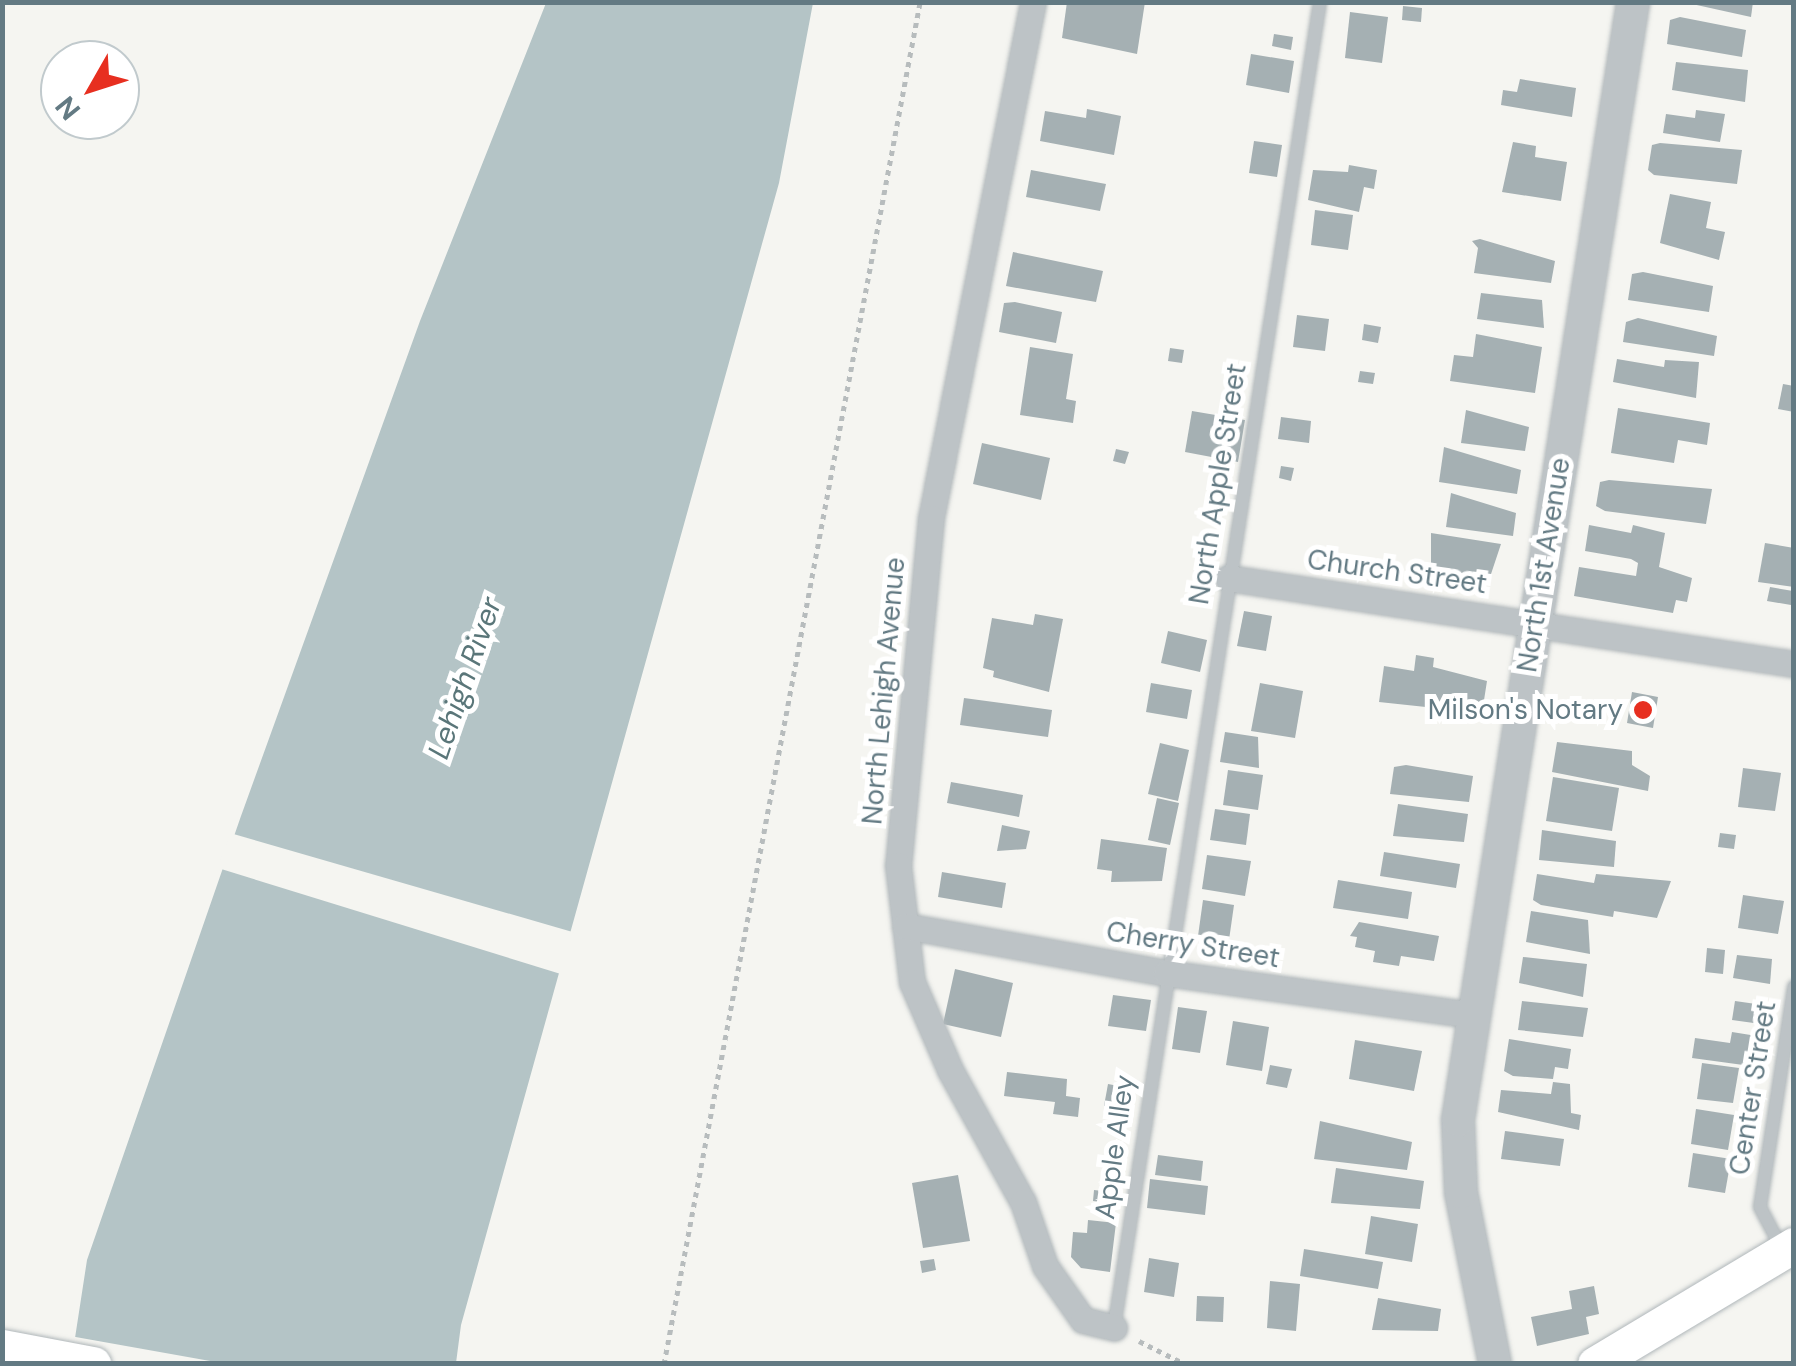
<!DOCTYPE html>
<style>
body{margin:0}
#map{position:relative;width:1796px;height:1366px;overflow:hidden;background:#f5f5f1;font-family:"DM Sans",sans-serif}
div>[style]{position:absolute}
.water>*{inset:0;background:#b4c4c6}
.pier>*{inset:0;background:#f5f5f1}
.building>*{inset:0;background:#a5b0b3}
.path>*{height:5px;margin-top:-2.5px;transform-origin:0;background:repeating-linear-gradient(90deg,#b7bcbd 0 5px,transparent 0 10px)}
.roads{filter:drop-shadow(0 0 2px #b0b7ba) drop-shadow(0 0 2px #b0b7ba)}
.service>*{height:12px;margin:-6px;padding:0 6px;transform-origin:6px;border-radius:6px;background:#bdc3c6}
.minor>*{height:25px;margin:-12.5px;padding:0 12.5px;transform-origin:12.5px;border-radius:12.5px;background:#bdc3c6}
.tertiary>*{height:32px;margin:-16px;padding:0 16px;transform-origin:16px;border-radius:16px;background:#bdc3c6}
.secondary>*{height:35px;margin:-17.5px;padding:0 17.5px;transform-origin:17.5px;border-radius:17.5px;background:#fff}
.dots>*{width:28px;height:28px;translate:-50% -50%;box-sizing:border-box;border:5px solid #fff;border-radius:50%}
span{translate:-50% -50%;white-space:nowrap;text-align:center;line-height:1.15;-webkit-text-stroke:10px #fff;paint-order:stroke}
.street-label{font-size:28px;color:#637a83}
.poi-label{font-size:28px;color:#637a83}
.right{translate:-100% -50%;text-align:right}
.water-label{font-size:30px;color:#5a7679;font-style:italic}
.frame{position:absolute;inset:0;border:5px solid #637a83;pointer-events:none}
.north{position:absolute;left:40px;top:40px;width:100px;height:100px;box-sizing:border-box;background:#fff;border:2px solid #c1cacd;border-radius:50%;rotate:231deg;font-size:28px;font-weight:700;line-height:40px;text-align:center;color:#637a83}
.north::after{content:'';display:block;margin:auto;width:35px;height:45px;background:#e72f20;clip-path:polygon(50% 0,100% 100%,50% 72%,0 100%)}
</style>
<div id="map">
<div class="water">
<div style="clip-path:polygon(546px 3px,813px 3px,779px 183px,461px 1325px,456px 1363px,71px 1364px,87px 1260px,241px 816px,420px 321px)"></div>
</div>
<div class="pier">
<div style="clip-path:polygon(230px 833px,576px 933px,564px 975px,218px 868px)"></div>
<div style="clip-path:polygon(70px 1336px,227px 1364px,66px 1364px)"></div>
</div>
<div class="building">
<div style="clip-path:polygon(1067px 2px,1145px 2px,1137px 54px,1062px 38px)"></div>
<div style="clip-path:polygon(1683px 2px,1753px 2px,1751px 17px)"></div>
<div style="clip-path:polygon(1403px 6px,1422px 8px,1421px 22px,1402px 20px)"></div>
<div style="clip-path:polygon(1350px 12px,1388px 17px,1382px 63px,1345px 58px)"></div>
<div style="clip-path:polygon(1680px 17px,1746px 30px,1742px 57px,1667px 44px,1670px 20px)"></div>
<div style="clip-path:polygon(1274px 34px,1293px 37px,1291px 50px,1272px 46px)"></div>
<div style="clip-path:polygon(1251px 54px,1294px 61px,1289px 93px,1246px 85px)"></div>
<div style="clip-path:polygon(1676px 62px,1748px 70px,1745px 102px,1672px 90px)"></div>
<div style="clip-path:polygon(1520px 79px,1576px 88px,1572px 117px,1501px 105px,1503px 90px,1517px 92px)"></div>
<div style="clip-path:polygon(1087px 109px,1121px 116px,1114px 155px,1040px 141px,1045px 111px,1086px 118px)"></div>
<div style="clip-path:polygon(1696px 110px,1725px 114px,1720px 142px,1663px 133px,1666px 114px,1695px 118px)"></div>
<div style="clip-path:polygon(1254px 141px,1282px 145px,1277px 177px,1249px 173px)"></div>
<div style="clip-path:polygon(1513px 142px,1536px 146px,1535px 157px,1567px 162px,1561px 201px,1502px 192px)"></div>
<div style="clip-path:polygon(1660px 143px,1742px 150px,1737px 184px,1654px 175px,1648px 170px,1652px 145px)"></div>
<div style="clip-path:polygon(1349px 165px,1377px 170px,1374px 189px,1364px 187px,1359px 212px,1308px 200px,1313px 170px,1348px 172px)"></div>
<div style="clip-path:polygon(1031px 170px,1106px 184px,1100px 211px,1026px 197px)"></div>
<div style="clip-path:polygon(1670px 194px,1711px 202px,1706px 228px,1725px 232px,1719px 260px,1660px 243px)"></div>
<div style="clip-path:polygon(1315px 210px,1353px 215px,1348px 250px,1311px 245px)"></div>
<div style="clip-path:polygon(1480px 239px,1555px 261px,1551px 283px,1474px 273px,1478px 248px,1472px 241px)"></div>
<div style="clip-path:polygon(1013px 252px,1103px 271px,1096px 302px,1006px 286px)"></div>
<div style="clip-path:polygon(1643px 272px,1713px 286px,1709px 312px,1628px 300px,1632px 274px)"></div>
<div style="clip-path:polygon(1481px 293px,1542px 300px,1544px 328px,1477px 319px)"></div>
<div style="clip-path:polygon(1015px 302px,1062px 312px,1056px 343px,999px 332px,1004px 303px)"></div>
<div style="clip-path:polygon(1297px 315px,1329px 319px,1325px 351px,1293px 347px)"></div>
<div style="clip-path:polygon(1638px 318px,1717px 336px,1714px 356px,1623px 342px,1626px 322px)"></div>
<div style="clip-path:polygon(1364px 324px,1381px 327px,1378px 343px,1362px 340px)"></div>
<div style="clip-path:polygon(1476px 334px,1542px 347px,1535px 393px,1450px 381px,1454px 355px,1473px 357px)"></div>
<div style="clip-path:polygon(1030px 347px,1073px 354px,1066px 399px,1076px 401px,1073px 423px,1020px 415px)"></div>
<div style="clip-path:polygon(1170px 348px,1184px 350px,1182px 363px,1168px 361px)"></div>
<div style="clip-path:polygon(1617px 359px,1664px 367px,1665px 360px,1699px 362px,1696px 398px,1613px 382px)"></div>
<div style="clip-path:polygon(1360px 371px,1375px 373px,1373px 384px,1358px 382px)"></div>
<div style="clip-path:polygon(1783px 384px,1794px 386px,1794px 412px,1778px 409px)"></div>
<div style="clip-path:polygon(1618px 408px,1710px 423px,1707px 445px,1678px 440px,1674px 463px,1611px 453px)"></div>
<div style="clip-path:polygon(1466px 410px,1529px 427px,1525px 451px,1461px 443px)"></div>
<div style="clip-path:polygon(1192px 411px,1245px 420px,1238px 462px,1185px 452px)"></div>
<div style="clip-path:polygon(1281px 417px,1311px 421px,1309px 443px,1278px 439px)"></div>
<div style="clip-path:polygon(982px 443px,1050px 458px,1041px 500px,973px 484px)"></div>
<div style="clip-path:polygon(1444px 447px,1521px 470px,1517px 494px,1439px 482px)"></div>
<div style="clip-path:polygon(1116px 449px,1129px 452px,1125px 464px,1113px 461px)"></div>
<div style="clip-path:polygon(1281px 466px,1294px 468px,1291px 481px,1279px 478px)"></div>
<div style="clip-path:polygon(1609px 480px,1712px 489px,1706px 524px,1605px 511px,1596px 506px,1600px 482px)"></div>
<div style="clip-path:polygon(1451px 493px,1516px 513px,1513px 536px,1446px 527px)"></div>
<div style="clip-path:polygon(1589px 525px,1631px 533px,1633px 525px,1665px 533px,1659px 567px,1692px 578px,1687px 602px,1676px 600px,1673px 613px,1574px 596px,1579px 567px,1636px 576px,1638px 563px,1631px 559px,1585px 551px)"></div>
<div style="clip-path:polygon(1431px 533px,1501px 544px,1490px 577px,1469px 573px,1468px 581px,1431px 569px)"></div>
<div style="clip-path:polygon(1765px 543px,1794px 548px,1794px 587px,1758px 582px)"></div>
<div style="clip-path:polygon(1770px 587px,1793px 591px,1791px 605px,1767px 601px)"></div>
<div style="clip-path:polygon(1244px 611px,1272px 616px,1266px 651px,1237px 646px)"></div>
<div style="clip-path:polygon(1035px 614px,1063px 619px,1049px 692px,993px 677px,994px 671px,983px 668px,992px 618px,1033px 625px)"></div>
<div style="clip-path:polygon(1168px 631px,1207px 640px,1200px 672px,1161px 663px)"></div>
<div style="clip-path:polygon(1416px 655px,1434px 658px,1433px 667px,1487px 681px,1482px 713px,1379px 702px,1384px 666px,1414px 671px)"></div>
<div style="clip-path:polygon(1151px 683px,1192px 690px,1187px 719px,1146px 712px)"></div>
<div style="clip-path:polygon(1260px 683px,1303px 691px,1295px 738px,1251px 731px)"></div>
<div style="clip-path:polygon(1632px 692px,1658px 697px,1653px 728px,1627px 723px)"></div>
<div style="clip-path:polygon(964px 698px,1052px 710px,1048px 737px,960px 725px)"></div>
<div style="clip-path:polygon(1225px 732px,1258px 737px,1259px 768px,1220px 762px)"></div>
<div style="clip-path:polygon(1557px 742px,1632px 751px,1632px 765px,1650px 776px,1648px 791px,1552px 772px)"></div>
<div style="clip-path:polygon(1160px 743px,1189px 750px,1178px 801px,1148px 794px)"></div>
<div style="clip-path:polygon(1406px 765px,1473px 776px,1469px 802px,1390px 794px,1394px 767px)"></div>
<div style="clip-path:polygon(1743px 768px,1781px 773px,1775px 811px,1738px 807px)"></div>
<div style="clip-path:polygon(1228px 770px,1263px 775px,1258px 810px,1223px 805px)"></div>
<div style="clip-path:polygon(1553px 777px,1619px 788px,1612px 831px,1546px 821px)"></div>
<div style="clip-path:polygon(951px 782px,1023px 795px,1019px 817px,947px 803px)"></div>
<div style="clip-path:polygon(1157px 798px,1179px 803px,1170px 845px,1148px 840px)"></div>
<div style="clip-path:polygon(1398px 804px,1468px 814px,1464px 842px,1393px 836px)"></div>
<div style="clip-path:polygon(1215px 809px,1250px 814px,1246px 845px,1210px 840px)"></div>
<div style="clip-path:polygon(1002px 825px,1030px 831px,1026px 849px,997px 851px)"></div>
<div style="clip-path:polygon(1542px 830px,1616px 841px,1614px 867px,1539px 860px)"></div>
<div style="clip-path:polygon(1720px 833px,1736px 835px,1734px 849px,1718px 847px)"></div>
<div style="clip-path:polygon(1101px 839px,1167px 848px,1162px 881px,1111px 882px,1112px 871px,1097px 869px)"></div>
<div style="clip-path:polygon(1384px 852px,1460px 864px,1456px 888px,1380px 876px)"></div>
<div style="clip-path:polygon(1207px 855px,1251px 861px,1245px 896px,1202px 889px)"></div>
<div style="clip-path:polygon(942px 872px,1006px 883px,1002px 908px,938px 897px)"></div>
<div style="clip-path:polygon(1537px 874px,1594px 883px,1596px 874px,1671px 881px,1657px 918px,1614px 911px,1613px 917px,1541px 905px,1533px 900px)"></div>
<div style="clip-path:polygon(1338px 880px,1412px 892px,1408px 919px,1333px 908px)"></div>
<div style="clip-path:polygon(1743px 895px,1784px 901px,1778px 934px,1738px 928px)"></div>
<div style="clip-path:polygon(1203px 900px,1234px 905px,1229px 940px,1198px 936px)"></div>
<div style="clip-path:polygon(1531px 911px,1588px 920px,1590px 954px,1526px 942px)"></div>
<div style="clip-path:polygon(1359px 922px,1439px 936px,1434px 961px,1401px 956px,1399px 966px,1373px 962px,1375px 951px,1355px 947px,1357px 937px,1350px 936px)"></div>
<div style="clip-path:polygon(1707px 948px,1725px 950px,1723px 974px,1705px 972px)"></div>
<div style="clip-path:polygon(1737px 955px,1772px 959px,1770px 984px,1733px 978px)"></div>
<div style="clip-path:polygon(1523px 957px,1587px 964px,1583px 997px,1519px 983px)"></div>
<div style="clip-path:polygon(955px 969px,1013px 983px,1001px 1037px,943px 1024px)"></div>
<div style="clip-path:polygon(1113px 995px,1151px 1000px,1146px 1031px,1108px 1026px)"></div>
<div style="clip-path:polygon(1522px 1001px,1588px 1008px,1583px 1037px,1518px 1030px)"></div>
<div style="clip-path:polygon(1735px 1001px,1763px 1005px,1761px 1024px,1732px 1020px)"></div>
<div style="clip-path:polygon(1178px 1007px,1207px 1011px,1200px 1053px,1172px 1049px)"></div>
<div style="clip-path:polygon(1233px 1021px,1269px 1027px,1262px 1071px,1226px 1065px)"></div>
<div style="clip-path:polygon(1732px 1032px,1763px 1037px,1758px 1067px,1692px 1058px,1695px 1038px,1730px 1043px)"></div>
<div style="clip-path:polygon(1509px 1039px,1571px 1049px,1568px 1069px,1555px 1067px,1553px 1079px,1513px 1076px,1504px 1071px)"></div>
<div style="clip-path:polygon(1355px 1040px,1422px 1051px,1414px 1091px,1349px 1079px)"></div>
<div style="clip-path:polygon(1702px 1063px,1739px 1068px,1733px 1103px,1697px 1099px)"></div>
<div style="clip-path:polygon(1270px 1065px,1292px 1069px,1287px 1088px,1266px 1084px)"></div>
<div style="clip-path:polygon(1007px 1072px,1067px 1079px,1066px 1096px,1080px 1098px,1078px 1117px,1053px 1114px,1055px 1102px,1004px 1096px)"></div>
<div style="clip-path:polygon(1553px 1082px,1570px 1084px,1571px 1113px,1581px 1115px,1579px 1130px,1498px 1112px,1501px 1090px,1551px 1094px)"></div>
<div style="clip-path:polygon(1108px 1084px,1134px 1089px,1130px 1111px,1104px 1106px)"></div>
<div style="clip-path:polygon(1696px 1109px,1734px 1115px,1728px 1150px,1691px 1144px)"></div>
<div style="clip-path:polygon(1320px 1121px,1412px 1142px,1407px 1170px,1314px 1159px)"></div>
<div style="clip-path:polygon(1505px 1131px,1564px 1139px,1560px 1166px,1501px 1159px)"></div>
<div style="clip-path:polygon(1693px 1153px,1731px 1159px,1725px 1193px,1688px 1187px)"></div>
<div style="clip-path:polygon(1158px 1155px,1203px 1161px,1201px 1181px,1155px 1175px)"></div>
<div style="clip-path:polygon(1336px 1168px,1424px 1181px,1420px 1209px,1331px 1203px)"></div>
<div style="clip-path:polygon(958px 1175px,970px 1241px,923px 1248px,912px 1183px)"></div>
<div style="clip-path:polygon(1150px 1179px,1208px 1186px,1205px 1215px,1147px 1208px)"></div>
<div style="clip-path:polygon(1094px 1190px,1111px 1192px,1110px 1203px,1093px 1201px)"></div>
<div style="clip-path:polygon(1371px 1216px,1418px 1224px,1412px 1262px,1365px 1254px)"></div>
<div style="clip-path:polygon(1088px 1220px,1116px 1223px,1110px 1272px,1081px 1268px,1071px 1257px,1073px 1232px,1087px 1233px)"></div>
<div style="clip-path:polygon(1304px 1249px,1383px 1262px,1378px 1289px,1300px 1276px)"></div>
<div style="clip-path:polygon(1149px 1258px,1179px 1263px,1174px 1297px,1144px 1292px)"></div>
<div style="clip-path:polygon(934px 1259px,936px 1270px,922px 1273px,920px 1261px)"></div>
<div style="clip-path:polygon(1270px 1281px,1300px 1284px,1296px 1331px,1267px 1328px)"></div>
<div style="clip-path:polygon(1594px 1286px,1599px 1314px,1586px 1317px,1589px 1334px,1537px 1346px,1531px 1317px,1572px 1309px,1569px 1291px)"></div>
<div style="clip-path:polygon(1197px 1296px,1224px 1297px,1223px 1322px,1196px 1321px)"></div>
<div style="clip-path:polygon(1378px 1298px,1441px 1309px,1438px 1331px,1372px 1330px)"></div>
</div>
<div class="path">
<div style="left:1139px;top:1341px;width:51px;rotate:26.6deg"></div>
<div style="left:664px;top:1364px;width:1386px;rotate:-79.35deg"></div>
</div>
<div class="roads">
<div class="service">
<div style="left:1783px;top:1251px;width:50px;rotate:-117.6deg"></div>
<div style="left:1760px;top:1207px;width:223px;rotate:-81.2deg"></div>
<div style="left:1114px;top:1328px;width:1342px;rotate:-81.17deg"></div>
</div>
<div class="minor">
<div style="left:1033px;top:2px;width:526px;rotate:101.18deg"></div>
<div style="left:931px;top:518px;width:349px;rotate:95.4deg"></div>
<div style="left:898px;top:865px;width:118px;rotate:83.2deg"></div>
<div style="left:912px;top:982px;width:96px;rotate:66.6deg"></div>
<div style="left:950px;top:1070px;width:151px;rotate:61.1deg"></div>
<div style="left:1023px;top:1202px;width:68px;rotate:71deg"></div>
<div style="left:1045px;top:1266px;width:66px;rotate:54.9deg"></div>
<div style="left:1083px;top:1320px;width:32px;rotate:14deg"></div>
<div style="left:1228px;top:578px;width:572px;rotate:8.64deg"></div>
<div style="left:905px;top:926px;width:265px;rotate:10.2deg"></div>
<div style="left:1166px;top:973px;width:311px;rotate:7.8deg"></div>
</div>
<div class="tertiary">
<div style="left:1495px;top:1364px;width:175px;rotate:-101.2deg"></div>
<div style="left:1461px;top:1192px;width:72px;rotate:-92.4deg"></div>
<div style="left:1458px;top:1120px;width:1132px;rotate:-81.1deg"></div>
</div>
<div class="secondary">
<div style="left:2px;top:1347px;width:93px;rotate:10.6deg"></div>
<div style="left:1595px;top:1364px;width:232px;rotate:-30.9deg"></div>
</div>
</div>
<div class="dots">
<div style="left:1643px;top:710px;background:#e72f20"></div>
</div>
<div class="street-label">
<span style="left:1218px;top:484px;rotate:-81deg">North Apple Street</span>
<span style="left:1544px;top:565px;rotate:-81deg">North 1st Avenue</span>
<span style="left:1397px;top:572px;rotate:8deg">Church Street</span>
<span style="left:884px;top:691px;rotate:-85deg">North Lehigh Avenue</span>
<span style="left:1193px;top:945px;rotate:9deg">Cherry Street</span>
<span style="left:1753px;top:1088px;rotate:-81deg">Center Street</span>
<span style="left:1115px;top:1147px;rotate:-82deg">Apple Alley</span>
</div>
<div class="poi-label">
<span class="right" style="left:1623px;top:710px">Milson's Notary</span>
</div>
<div class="water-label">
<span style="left:465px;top:678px;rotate:-71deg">Lehigh River</span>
</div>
<div class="frame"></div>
<div class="north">N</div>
</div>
